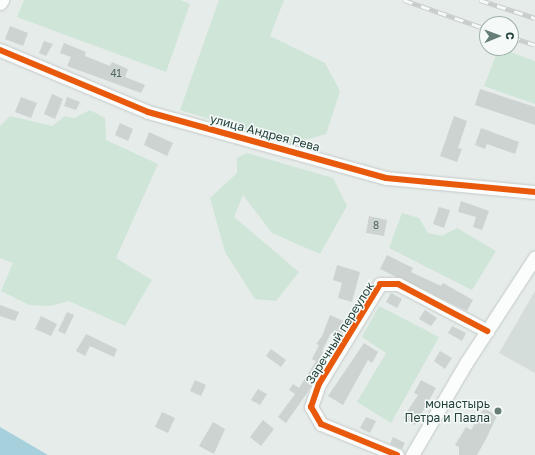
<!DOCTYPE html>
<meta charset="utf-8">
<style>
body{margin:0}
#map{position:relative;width:535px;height:455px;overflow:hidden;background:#e6ecea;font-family:"Golos Text",sans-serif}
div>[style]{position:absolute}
.built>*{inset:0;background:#d4ddda}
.green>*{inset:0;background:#cfe5d8}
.water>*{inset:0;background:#a6d0db}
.building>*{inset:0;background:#cdd3d1}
.roads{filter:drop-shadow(0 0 1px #c3c9c7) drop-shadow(0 0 1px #c3c9c7)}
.minor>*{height:13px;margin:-6.5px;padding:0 6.5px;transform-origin:6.5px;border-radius:6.5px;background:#fbfcfc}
.rail>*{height:4.5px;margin-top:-2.25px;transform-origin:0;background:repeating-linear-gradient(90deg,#f5faf8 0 9px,#c8cdcb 0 18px);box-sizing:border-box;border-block:1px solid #c8cdcb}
.cycleway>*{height:6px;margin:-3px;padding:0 3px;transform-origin:3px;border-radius:3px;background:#e8590c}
.dots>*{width:11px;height:11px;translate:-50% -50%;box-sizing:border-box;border:2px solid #f5faf8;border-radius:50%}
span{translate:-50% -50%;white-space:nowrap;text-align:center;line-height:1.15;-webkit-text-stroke:3px #f5faf8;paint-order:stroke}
.number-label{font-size:10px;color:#4e6661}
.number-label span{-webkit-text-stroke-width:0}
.street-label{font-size:12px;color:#23413b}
.poi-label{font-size:12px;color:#23413b}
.right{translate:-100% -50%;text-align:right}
.north{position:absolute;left:479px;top:16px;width:40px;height:40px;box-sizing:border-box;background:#f5faf8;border:1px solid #a1b0ac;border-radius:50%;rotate:89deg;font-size:11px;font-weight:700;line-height:16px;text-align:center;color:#23413b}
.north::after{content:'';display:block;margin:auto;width:14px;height:18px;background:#677d78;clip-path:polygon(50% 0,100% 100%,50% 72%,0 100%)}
</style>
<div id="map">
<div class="built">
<div style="clip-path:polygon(535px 291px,535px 373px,499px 353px)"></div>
</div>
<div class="green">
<div style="clip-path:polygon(24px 0,180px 0,190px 4px,166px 72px,17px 17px)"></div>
<div style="clip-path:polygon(219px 0,284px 0,270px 36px,325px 63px,340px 91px,326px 134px,292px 144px,180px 110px)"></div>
<div style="clip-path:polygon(499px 48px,535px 61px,535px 104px,484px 86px)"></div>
<div style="clip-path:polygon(90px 110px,105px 118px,106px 140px,158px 164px,116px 258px,152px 280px,125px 326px,69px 301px,50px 306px,29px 305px,1px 291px,13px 263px,0 258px,0 126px,10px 116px,52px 126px,65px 116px,74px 118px)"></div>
<div style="clip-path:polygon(247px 153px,333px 178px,347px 206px,320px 254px,272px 233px,243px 195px,234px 217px,299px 272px,276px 301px,255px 299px,225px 252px,210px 198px,237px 173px,237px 158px)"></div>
<div style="clip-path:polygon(402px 213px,419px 218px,428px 233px,442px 236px,457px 228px,496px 251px,472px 290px,389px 248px)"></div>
<div style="clip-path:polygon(379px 306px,439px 337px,391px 423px,357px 402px,386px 353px,362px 337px)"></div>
</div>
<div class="water">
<div style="clip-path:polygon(0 427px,48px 455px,0 455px)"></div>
</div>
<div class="building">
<div style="clip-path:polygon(10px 26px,28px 33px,23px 46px,5px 39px)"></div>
<div style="clip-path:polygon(44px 41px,53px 44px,46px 56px,39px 53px)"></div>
<div style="clip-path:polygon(64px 43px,86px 52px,85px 56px,110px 66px,112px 62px,128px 69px,125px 77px,145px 85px,141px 93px,67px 66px,71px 57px,60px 53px)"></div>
<div style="clip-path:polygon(480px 89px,535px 107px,535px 125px,475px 105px)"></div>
<div style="clip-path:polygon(52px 94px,63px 99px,55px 119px,44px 114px)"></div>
<div style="clip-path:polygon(21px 97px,37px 103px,31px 118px,15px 112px)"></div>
<div style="clip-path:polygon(67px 97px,80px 102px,76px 110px,64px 106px)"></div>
<div style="clip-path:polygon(454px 116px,467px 121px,458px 148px,462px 149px,457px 162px,440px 156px)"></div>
<div style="clip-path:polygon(120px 123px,133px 129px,128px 141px,115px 135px)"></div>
<div style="clip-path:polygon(481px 128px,519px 142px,515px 154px,487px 144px,485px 149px,475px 145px)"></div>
<div style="clip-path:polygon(149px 132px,173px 143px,167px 156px,144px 145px)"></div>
<div style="clip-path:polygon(461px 201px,489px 211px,482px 230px,473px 227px,476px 217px,458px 212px)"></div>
<div style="clip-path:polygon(439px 207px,450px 210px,444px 228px,433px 224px)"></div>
<div style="clip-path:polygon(369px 216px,387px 220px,384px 236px,366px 233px)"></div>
<div style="clip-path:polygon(387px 255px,413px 268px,411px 272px,441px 286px,443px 283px,473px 300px,467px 311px,380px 269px)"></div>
<div style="clip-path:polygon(337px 265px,360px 272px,352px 302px,338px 298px,342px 283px,333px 280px)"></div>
<div style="clip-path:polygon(391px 293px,402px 299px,397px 308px,386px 302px)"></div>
<div style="clip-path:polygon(0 305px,19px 312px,15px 321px,0 316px)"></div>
<div style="clip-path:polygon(425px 310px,437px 318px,431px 326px,419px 319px)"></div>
<div style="clip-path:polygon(67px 312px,74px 315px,65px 334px,58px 331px)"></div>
<div style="clip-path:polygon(330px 315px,346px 322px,343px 329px,339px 336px,331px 333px,322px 351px,328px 354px,307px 393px,286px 423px,278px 417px,295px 394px,289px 390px,293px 384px,299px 388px,316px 361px,312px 359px,319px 345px,316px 344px,322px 336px)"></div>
<div style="clip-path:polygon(41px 316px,57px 324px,51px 336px,35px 329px)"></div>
<div style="clip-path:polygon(452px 326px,466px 333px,462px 341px,448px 333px)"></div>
<div style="clip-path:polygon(86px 334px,117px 349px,114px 357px,90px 346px,85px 356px,76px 351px)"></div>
<div style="clip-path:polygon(364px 343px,378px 352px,372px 363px,368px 360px,343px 405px,328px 396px)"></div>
<div style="clip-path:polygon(271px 349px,286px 360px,281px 367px,266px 356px)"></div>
<div style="clip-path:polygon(440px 351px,452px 358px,445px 369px,434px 361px)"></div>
<div style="clip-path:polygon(195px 380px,206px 385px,201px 396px,190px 391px)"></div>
<div style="clip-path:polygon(421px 380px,436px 388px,415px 425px,403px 418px,418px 395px,414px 393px)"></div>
<div style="clip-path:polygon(258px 389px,267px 394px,260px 405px,251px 400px)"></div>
<div style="clip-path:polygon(484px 408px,497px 416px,486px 439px,477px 455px,459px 455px,459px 447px,455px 445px,466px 427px,471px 430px)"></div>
<div style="clip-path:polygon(162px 412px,175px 418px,168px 433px,155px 427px)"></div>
<div style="clip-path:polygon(366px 417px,376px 421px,370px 433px,360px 428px)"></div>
<div style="clip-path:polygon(263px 420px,274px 429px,261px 446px,250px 437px)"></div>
<div style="clip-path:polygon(213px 422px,225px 429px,214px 454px,199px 446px)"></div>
<div style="clip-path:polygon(393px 437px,405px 443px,402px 449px,390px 444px)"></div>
</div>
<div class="roads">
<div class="minor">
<div style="left:0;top:3px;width:4px;rotate:-56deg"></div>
<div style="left:0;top:50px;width:160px;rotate:22.7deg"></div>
<div style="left:148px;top:112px;width:247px;rotate:15.5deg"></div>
<div style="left:386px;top:178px;width:150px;rotate:5.4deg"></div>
<div style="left:397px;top:455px;width:82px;rotate:-157.8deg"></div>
<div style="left:321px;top:424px;width:20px;rotate:-120deg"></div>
<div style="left:311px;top:407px;width:24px;rotate:-71deg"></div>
<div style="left:319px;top:384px;width:117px;rotate:-58.6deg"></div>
<div style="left:380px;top:284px;width:18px"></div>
<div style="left:398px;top:284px;width:101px;rotate:27.8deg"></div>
<div style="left:412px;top:455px;width:107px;rotate:-59.6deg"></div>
<div style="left:466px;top:363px;width:126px;rotate:-56.9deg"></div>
</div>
</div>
<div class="rail">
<div style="left:404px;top:0;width:88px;rotate:19.3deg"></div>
<div style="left:480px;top:0;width:58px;rotate:18.1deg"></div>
<div style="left:511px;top:37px;width:25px;rotate:18deg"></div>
</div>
<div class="cycleway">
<div style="left:0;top:50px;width:160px;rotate:22.7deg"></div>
<div style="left:148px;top:112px;width:247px;rotate:15.5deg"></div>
<div style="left:386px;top:178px;width:150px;rotate:5.4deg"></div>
<div style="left:397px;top:455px;width:82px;rotate:-157.8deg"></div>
<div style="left:321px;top:424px;width:20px;rotate:-120deg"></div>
<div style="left:311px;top:407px;width:24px;rotate:-71deg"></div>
<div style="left:319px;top:384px;width:117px;rotate:-58.6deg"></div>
<div style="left:380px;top:284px;width:18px"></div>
<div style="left:398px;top:284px;width:101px;rotate:27.8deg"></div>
</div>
<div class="dots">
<div style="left:498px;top:411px;background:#677d78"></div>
</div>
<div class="number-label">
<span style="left:116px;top:74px">41</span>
<span style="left:376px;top:226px">8</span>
</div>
<div class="street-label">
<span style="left:265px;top:133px;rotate:15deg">улица Андрея Рева</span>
<span style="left:340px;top:333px;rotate:-58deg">Заречный переулок</span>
</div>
<div class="poi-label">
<span class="right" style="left:490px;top:411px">монастырь<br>Петра и Павла</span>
</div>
<div class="north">С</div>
</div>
